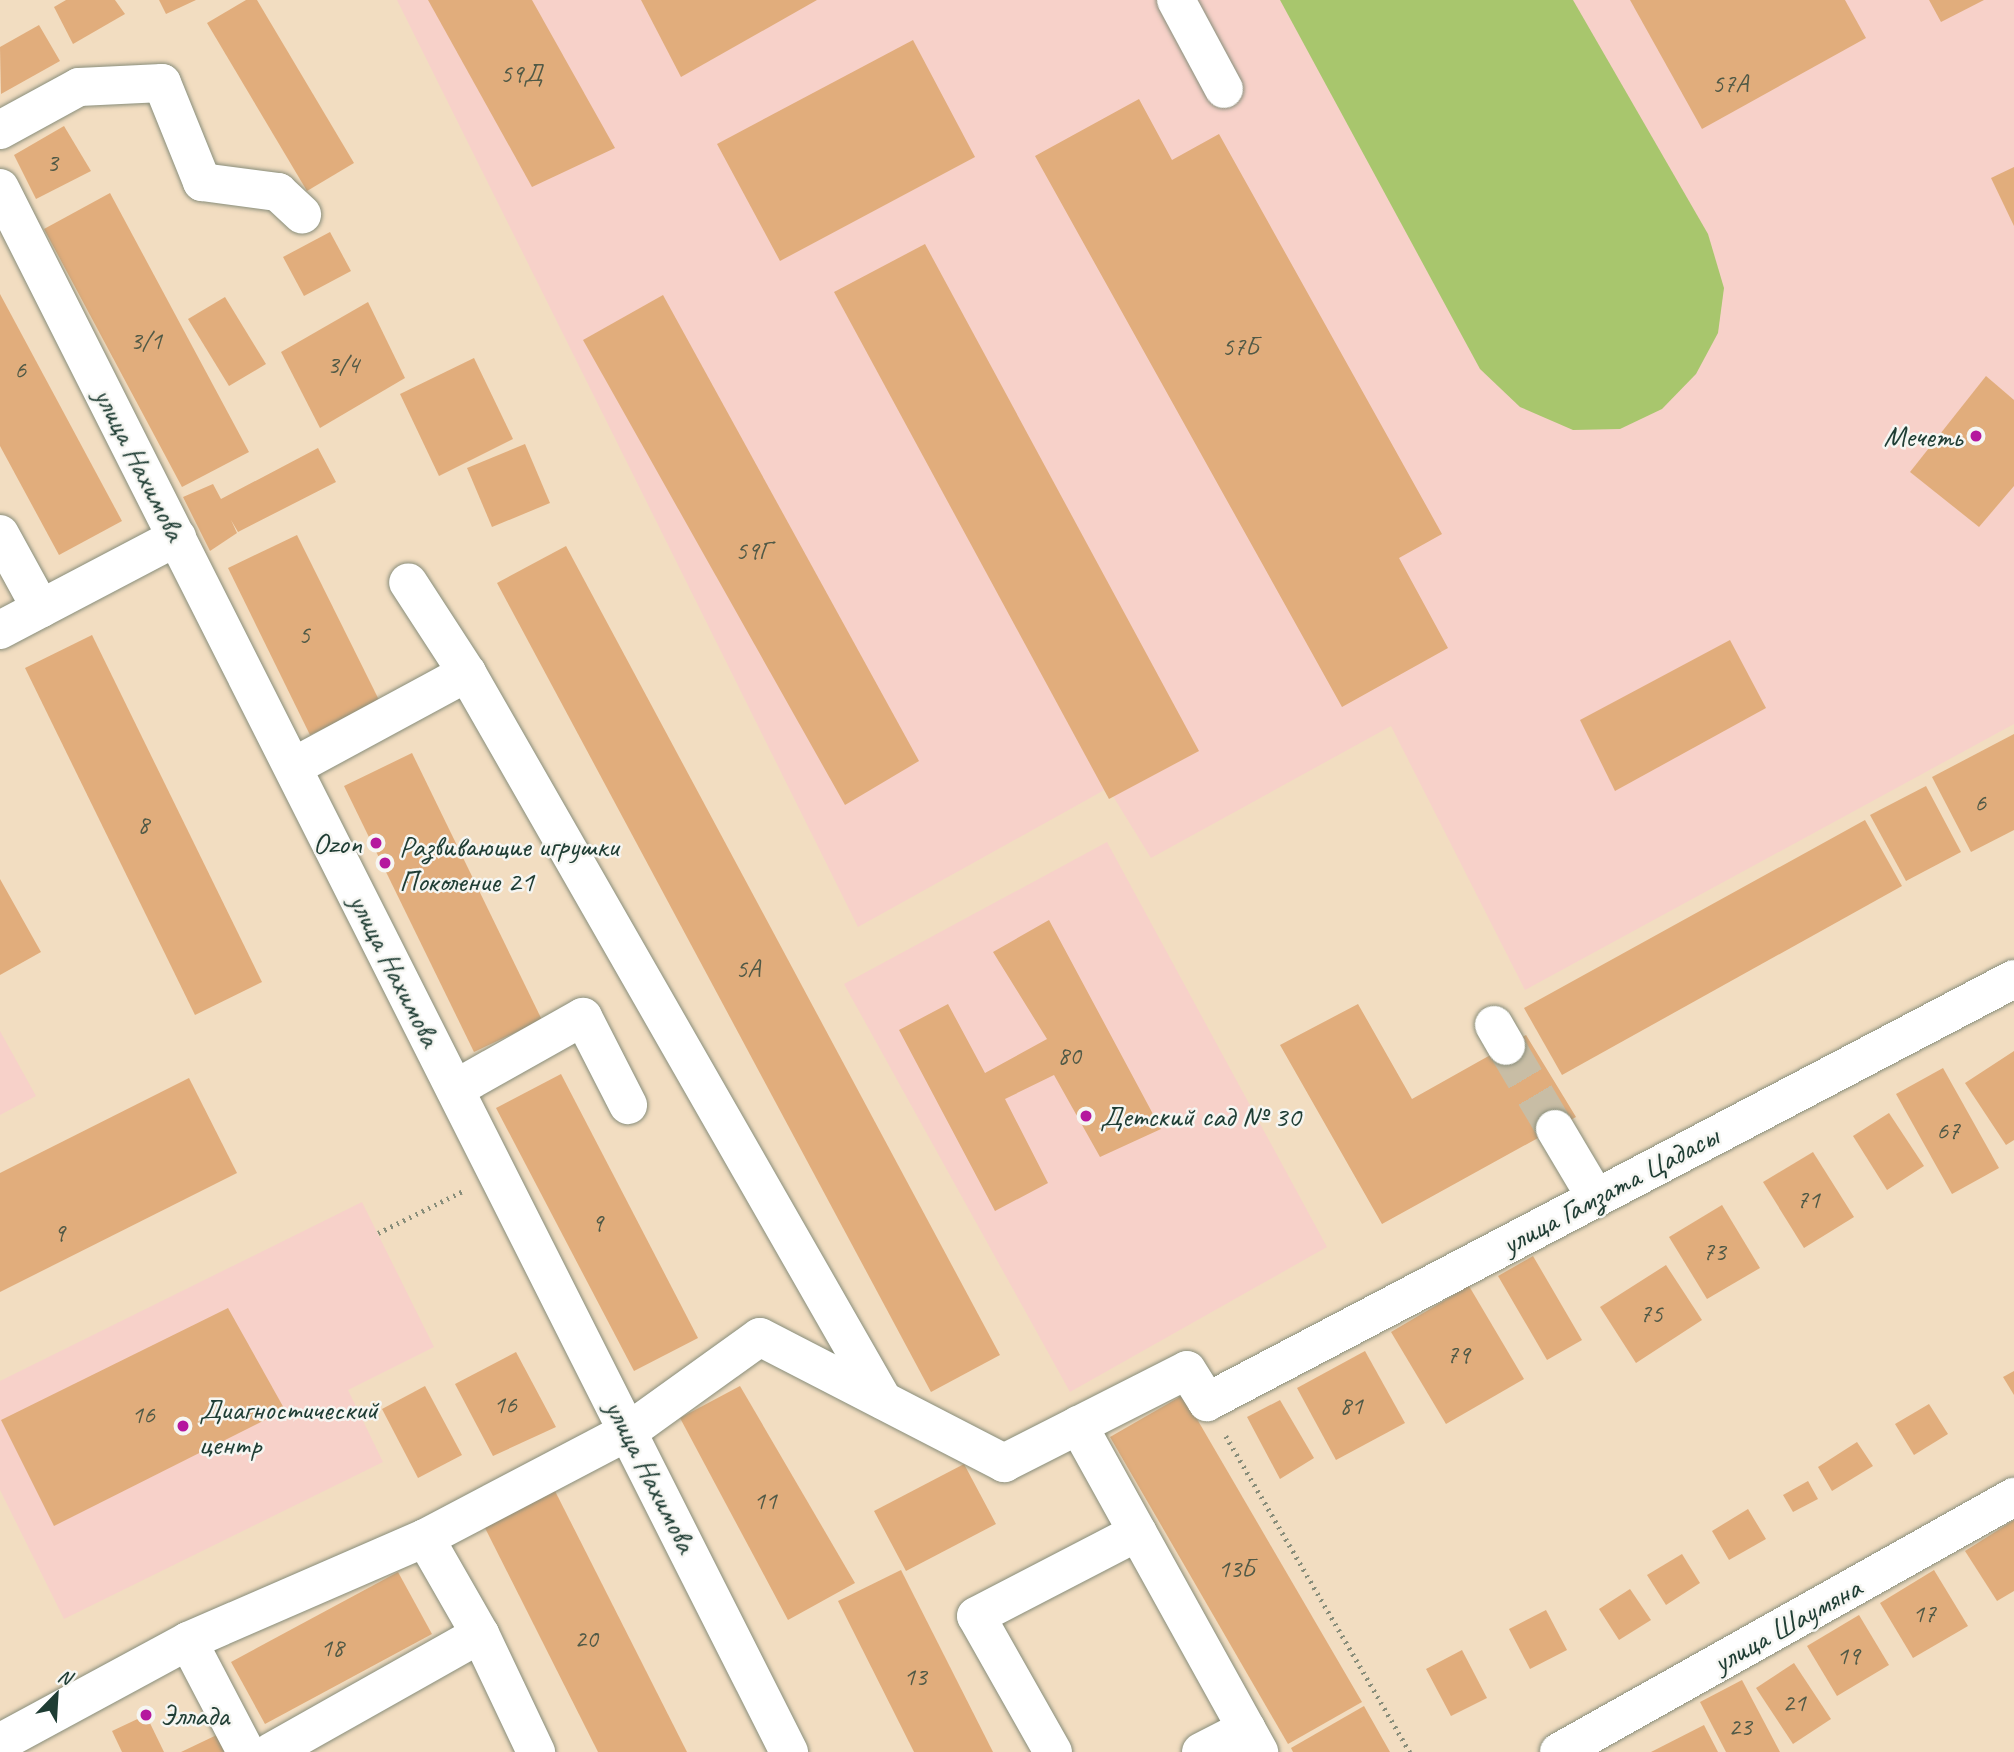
<!DOCTYPE html>
<meta charset="utf-8">
<style>
body{margin:0}
#map{position:relative;width:2014px;height:1752px;overflow:hidden;background:#f2ddc1;font-family:Caveat,sans-serif}
div>[style]{position:absolute}
.built>*{inset:0;background:#f7d1c9}
.green>*{inset:0;background:#a8c66d}
.building>*{inset:0;background:#e1ad7c}
.minor-tunnel>*{height:38px;margin-top:-19px;transform-origin:0;background:repeating-linear-gradient(90deg,#c8bda5 0 38px,transparent 0 57px)}
.path>*{height:4.5px;margin-top:-2.25px;transform-origin:0;background:repeating-linear-gradient(90deg,#888d7a 0 2px,transparent 0 7px)}
.roads{filter:drop-shadow(0 0 2px #888d7a) drop-shadow(0 0 2px #888d7a)}
.minor>*{height:38px;margin:-19px;padding:0 19px;transform-origin:19px;border-radius:19px;background:#fff}
.dots>*{width:19px;height:19px;translate:-50% -50%;box-sizing:border-box;border:4px solid #f6f6f2;border-radius:50%}
span{translate:-50% -50%;white-space:nowrap;text-align:center;line-height:1.15;-webkit-text-stroke:5px #f6f6f2;paint-order:stroke}
.number-label{font-size:26px;color:#505946}
.number-label span{-webkit-text-stroke-width:0}
.poi-label{font-size:30px;color:#1f3d34}
.right{translate:-100% -50%;text-align:right}
.left{translate:0 -50%;text-align:left}
.street-label{font-size:30px;color:#1f3d34}
.north{position:absolute;left:21px;top:1661px;width:70px;height:70px;-webkit-text-stroke:5px #f6f6f2;paint-order:stroke;rotate:24deg;font-size:19px;font-weight:700;line-height:28px;text-align:center;color:#1f3d34}
.north::after{content:'';display:block;margin:auto;width:24px;height:32px;background:#1f3d34;clip-path:polygon(50% 0,100% 100%,50% 72%,0 100%)}
</style>
<div id="map">
<div class="built">
<div style="clip-path:polygon(397px 0,2014px 0,2014px 724px,1525px 990px,1391px 726px,1151px 858px,1108px 788px,858px 927px)"></div>
<div style="clip-path:polygon(1107px 842px,1327px 1247px,1070px 1392px,844px 984px)"></div>
<div style="clip-path:polygon(0 1031px,36px 1096px,0 1115px)"></div>
<div style="clip-path:polygon(362px 1202px,434px 1347px,348px 1390px,383px 1462px,64px 1619px,0 1490px,0 1381px)"></div>
</div>
<div class="green">
<div style="clip-path:polygon(1280px 0,1573px 0,1708px 234px,1724px 288px,1718px 333px,1696px 374px,1662px 409px,1620px 429px,1573px 430px,1520px 407px,1480px 369px)"></div>
</div>
<div class="building">
<div style="clip-path:polygon(66px 0,115px 0,125px 14px,73px 44px,54px 7px)"></div>
<div style="clip-path:polygon(159px 0,196px 0,166px 14px)"></div>
<div style="clip-path:polygon(246px 0,257px 0,354px 163px,307px 191px,207px 23px)"></div>
<div style="clip-path:polygon(428px 0,532px 0,615px 148px,532px 187px)"></div>
<div style="clip-path:polygon(641px 0,817px 0,681px 77px)"></div>
<div style="clip-path:polygon(1630px 0,1845px 0,1866px 38px,1702px 129px)"></div>
<div style="clip-path:polygon(1929px 0,1984px 0,1941px 22px)"></div>
<div style="clip-path:polygon(39px 25px,60px 61px,1px 94px,0 47px)"></div>
<div style="clip-path:polygon(913px 40px,975px 157px,780px 261px,717px 144px)"></div>
<div style="clip-path:polygon(1139px 99px,1172px 160px,1219px 134px,1442px 534px,1399px 558px,1448px 648px,1342px 707px,1035px 156px)"></div>
<div style="clip-path:polygon(64px 126px,91px 171px,36px 199px,14px 155px)"></div>
<div style="clip-path:polygon(2014px 167px,2014px 226px,1991px 178px)"></div>
<div style="clip-path:polygon(110px 193px,249px 452px,182px 487px,44px 229px)"></div>
<div style="clip-path:polygon(330px 232px,351px 271px,304px 296px,283px 257px)"></div>
<div style="clip-path:polygon(925px 244px,1199px 751px,1109px 799px,834px 292px)"></div>
<div style="clip-path:polygon(0 294px,122px 521px,59px 555px,0 446px)"></div>
<div style="clip-path:polygon(663px 295px,919px 761px,845px 805px,583px 340px)"></div>
<div style="clip-path:polygon(225px 297px,266px 364px,229px 386px,188px 319px)"></div>
<div style="clip-path:polygon(368px 302px,405px 378px,320px 428px,281px 352px)"></div>
<div style="clip-path:polygon(474px 358px,513px 439px,439px 476px,400px 394px)"></div>
<div style="clip-path:polygon(1986px 376px,2014px 400px,2014px 486px,1979px 527px,1910px 472px)"></div>
<div style="clip-path:polygon(525px 444px,550px 503px,492px 527px,467px 468px)"></div>
<div style="clip-path:polygon(318px 448px,336px 482px,238px 532px,231px 520px,237px 533px,210px 551px,183px 497px,213px 484px,221px 499px)"></div>
<div style="clip-path:polygon(297px 535px,380px 702px,310px 735px,228px 568px)"></div>
<div style="clip-path:polygon(566px 546px,1000px 1355px,931px 1392px,497px 583px)"></div>
<div style="clip-path:polygon(92px 635px,262px 982px,195px 1015px,25px 668px)"></div>
<div style="clip-path:polygon(1730px 640px,1766px 708px,1615px 791px,1580px 720px)"></div>
<div style="clip-path:polygon(2014px 734px,2014px 830px,1971px 852px,1932px 777px)"></div>
<div style="clip-path:polygon(412px 753px,542px 1020px,474px 1052px,344px 786px)"></div>
<div style="clip-path:polygon(1926px 786px,1961px 852px,1906px 881px,1870px 815px)"></div>
<div style="clip-path:polygon(1865px 820px,1902px 886px,1562px 1075px,1524px 1008px)"></div>
<div style="clip-path:polygon(0 879px,41px 952px,0 975px)"></div>
<div style="clip-path:polygon(1049px 920px,1161px 1129px,1100px 1157px,1054px 1075px,1005px 1099px,1048px 1183px,995px 1211px,899px 1030px,948px 1004px,985px 1073px,1047px 1039px,993px 952px)"></div>
<div style="clip-path:polygon(1358px 1004px,1412px 1099px,1526px 1035px,1576px 1117px,1382px 1224px,1280px 1045px)"></div>
<div style="clip-path:polygon(2014px 1051px,2014px 1140px,2006px 1145px,1965px 1083px)"></div>
<div style="clip-path:polygon(1943px 1068px,1999px 1168px,1952px 1194px,1896px 1094px)"></div>
<div style="clip-path:polygon(561px 1074px,698px 1338px,634px 1371px,496px 1108px)"></div>
<div style="clip-path:polygon(189px 1078px,237px 1173px,0 1292px,0 1173px)"></div>
<div style="clip-path:polygon(1889px 1113px,1924px 1166px,1887px 1190px,1853px 1136px)"></div>
<div style="clip-path:polygon(1813px 1152px,1854px 1217px,1804px 1248px,1763px 1182px)"></div>
<div style="clip-path:polygon(1722px 1205px,1760px 1268px,1707px 1299px,1669px 1237px)"></div>
<div style="clip-path:polygon(1533px 1256px,1582px 1340px,1547px 1360px,1498px 1276px)"></div>
<div style="clip-path:polygon(1666px 1265px,1702px 1320px,1636px 1363px,1600px 1307px)"></div>
<div style="clip-path:polygon(1469px 1286px,1524px 1379px,1446px 1424px,1391px 1332px)"></div>
<div style="clip-path:polygon(228px 1308px,285px 1410px,54px 1526px,1px 1420px)"></div>
<div style="clip-path:polygon(1365px 1351px,1405px 1423px,1336px 1460px,1297px 1388px)"></div>
<div style="clip-path:polygon(516px 1352px,556px 1427px,493px 1456px,455px 1384px)"></div>
<div style="clip-path:polygon(2014px 1371px,2014px 1395px,2003px 1377px)"></div>
<div style="clip-path:polygon(425px 1386px,462px 1455px,418px 1478px,382px 1409px)"></div>
<div style="clip-path:polygon(740px 1386px,855px 1583px,788px 1620px,680px 1418px)"></div>
<div style="clip-path:polygon(1183px 1395px,1362px 1702px,1288px 1744px,1110px 1437px)"></div>
<div style="clip-path:polygon(1280px 1400px,1314px 1458px,1280px 1479px,1247px 1417px)"></div>
<div style="clip-path:polygon(1929px 1404px,1948px 1434px,1914px 1455px,1895px 1424px)"></div>
<div style="clip-path:polygon(1857px 1442px,1873px 1466px,1832px 1491px,1818px 1467px)"></div>
<div style="clip-path:polygon(964px 1464px,996px 1524px,906px 1571px,874px 1511px)"></div>
<div style="clip-path:polygon(1808px 1481px,1818px 1499px,1793px 1512px,1783px 1495px)"></div>
<div style="clip-path:polygon(555px 1491px,687px 1752px,598px 1752px,484px 1526px)"></div>
<div style="clip-path:polygon(1748px 1509px,1766px 1539px,1729px 1560px,1712px 1531px)"></div>
<div style="clip-path:polygon(2014px 1520px,2014px 1591px,1997px 1601px,1965px 1551px)"></div>
<div style="clip-path:polygon(1682px 1554px,1700px 1583px,1666px 1605px,1647px 1575px)"></div>
<div style="clip-path:polygon(901px 1570px,993px 1752px,914px 1752px,838px 1601px)"></div>
<div style="clip-path:polygon(1934px 1570px,1968px 1626px,1913px 1658px,1880px 1603px)"></div>
<div style="clip-path:polygon(398px 1572px,432px 1634px,265px 1724px,231px 1662px)"></div>
<div style="clip-path:polygon(1630px 1589px,1651px 1620px,1619px 1640px,1599px 1609px)"></div>
<div style="clip-path:polygon(1546px 1610px,1567px 1650px,1530px 1669px,1509px 1629px)"></div>
<div style="clip-path:polygon(1859px 1615px,1889px 1665px,1837px 1696px,1807px 1646px)"></div>
<div style="clip-path:polygon(1462px 1650px,1487px 1698px,1451px 1716px,1426px 1669px)"></div>
<div style="clip-path:polygon(1794px 1663px,1831px 1719px,1793px 1744px,1756px 1688px)"></div>
<div style="clip-path:polygon(1742px 1680px,1780px 1752px,1726px 1752px,1700px 1702px)"></div>
<div style="clip-path:polygon(1364px 1706px,1390px 1752px,1293px 1752px,1291px 1748px)"></div>
<div style="clip-path:polygon(146px 1715px,164px 1752px,122px 1752px,112px 1731px)"></div>
<div style="clip-path:polygon(1704px 1725px,1718px 1752px,1651px 1752px)"></div>
<div style="clip-path:polygon(223px 1732px,232px 1752px,181px 1752px)"></div>
</div>
<div class="minor-tunnel">
<div style="left:1506px;top:1046px;width:96px;rotate:59.4deg"></div>
</div>
<div class="path">
<div style="left:378px;top:1233px;width:95px;rotate:-26.3deg"></div>
<div style="left:1226px;top:1436px;width:366px;rotate:59.8deg"></div>
</div>
<div class="roads">
<div class="minor">
<div style="left:1176px;top:0;width:101px;rotate:61.7deg"></div>
<div style="left:0;top:130px;width:90px;rotate:-28.6deg"></div>
<div style="left:79px;top:87px;width:83px;rotate:-2.8deg"></div>
<div style="left:162px;top:83px;width:107px;rotate:68deg"></div>
<div style="left:202px;top:182px;width:77px;rotate:7.5deg"></div>
<div style="left:278px;top:192px;width:33px;rotate:43deg"></div>
<div style="left:0;top:188px;width:1752px;rotate:63.23deg"></div>
<div style="left:0;top:534px;width:85px;rotate:61.3deg"></div>
<div style="left:0;top:630px;width:200px;rotate:-27.7deg"></div>
<div style="left:467px;top:673px;width:838px;rotate:60.22deg"></div>
<div style="left:293px;top:767px;width:198px;rotate:-28.4deg"></div>
<div style="left:467px;top:673px;width:108px;rotate:-123deg"></div>
<div style="left:1494px;top:1025px;width:24px;rotate:60deg"></div>
<div style="left:455px;top:1089px;width:147px;rotate:-29.4deg"></div>
<div style="left:583px;top:1017px;width:99px;rotate:62.9deg"></div>
<div style="left:1555px;top:1129px;width:80px;rotate:59.3deg"></div>
<div style="left:1078px;top:1425px;width:374px;rotate:61deg"></div>
<div style="left:425px;top:1538px;width:111px;rotate:60.2deg"></div>
<div style="left:480px;top:1634px;width:131px;rotate:64.6deg"></div>
<div style="left:188px;top:1641px;width:125px;rotate:62.4deg"></div>
<div style="left:3px;top:1741px;width:210px;rotate:-28.4deg"></div>
<div style="left:188px;top:1641px;width:258px;rotate:-23.5deg"></div>
<div style="left:425px;top:1538px;width:230px;rotate:-27.7deg"></div>
<div style="left:629px;top:1431px;width:161px;rotate:-35.7deg"></div>
<div style="left:760px;top:1337px;width:275px;rotate:27.3deg"></div>
<div style="left:1004px;top:1463px;width:205px;rotate:-26.9deg"></div>
<div style="left:1187px;top:1370px;width:38px;rotate:58deg"></div>
<div style="left:1207px;top:1402px;width:911px;rotate:-27.66deg"></div>
<div style="left:271px;top:1752px;width:240px;rotate:-29.4deg"></div>
<div style="left:1053px;top:1752px;width:156px;rotate:-119.5deg"></div>
<div style="left:976px;top:1616px;width:182px;rotate:-27.4deg"></div>
<div style="left:1201px;top:1752px;width:51px;rotate:-27.1deg"></div>
<div style="left:1559px;top:1752px;width:522px;rotate:-29.27deg"></div>
</div>
</div>
<div class="dots">
<div style="left:1976px;top:436px;background:#b5179e"></div>
<div style="left:376px;top:843px;background:#b5179e"></div>
<div style="left:385px;top:863px;background:#b5179e"></div>
<div style="left:1086px;top:1116px;background:#b5179e"></div>
<div style="left:183px;top:1426px;background:#b5179e"></div>
<div style="left:146px;top:1715px;background:#b5179e"></div>
</div>
<div class="number-label">
<span style="left:521px;top:74px">59Д</span>
<span style="left:1730px;top:84px">57А</span>
<span style="left:52px;top:163px">3</span>
<span style="left:146px;top:341px">3/1</span>
<span style="left:1240px;top:347px">57Б</span>
<span style="left:343px;top:365px">3/4</span>
<span style="left:20px;top:370px">6</span>
<span style="left:753px;top:551px">59Г</span>
<span style="left:304px;top:635px">5</span>
<span style="left:1980px;top:803px">6</span>
<span style="left:143px;top:825px">8</span>
<span style="left:748px;top:969px">5А</span>
<span style="left:1069px;top:1056px">80</span>
<span style="left:1948px;top:1131px">67</span>
<span style="left:1808px;top:1200px">71</span>
<span style="left:597px;top:1223px">9</span>
<span style="left:59px;top:1233px">9</span>
<span style="left:1714px;top:1252px">73</span>
<span style="left:1651px;top:1314px">75</span>
<span style="left:1458px;top:1355px">79</span>
<span style="left:505px;top:1405px">16</span>
<span style="left:1351px;top:1406px">81</span>
<span style="left:143px;top:1415px">16</span>
<span style="left:765px;top:1501px">11</span>
<span style="left:1236px;top:1569px">13Б</span>
<span style="left:1924px;top:1614px">17</span>
<span style="left:586px;top:1639px">20</span>
<span style="left:332px;top:1648px">18</span>
<span style="left:1848px;top:1656px">19</span>
<span style="left:915px;top:1677px">13</span>
<span style="left:1794px;top:1703px">21</span>
<span style="left:1740px;top:1727px">23</span>
</div>
<div class="poi-label">
<span class="right" style="left:1962px;top:436px">Мечеть</span>
<span class="right" style="left:362px;top:843px">Ozon</span>
<span class="left" style="left:399px;top:863px">Развивающие игрушки<br>Поколение 21</span>
<span class="left" style="left:1100px;top:1116px">Детский сад № 30</span>
<span class="left" style="left:199px;top:1426px">Диагностический<br>центр</span>
<span class="left" style="left:160px;top:1715px">Эллада</span>
</div>
<div class="street-label">
<span style="left:140px;top:464px;rotate:63deg">улица Нахимова</span>
<span style="left:395px;top:970px;rotate:63deg">улица Нахимова</span>
<span style="left:1610px;top:1190px;rotate:-28deg">улица Гамзата Цадасы</span>
<span style="left:651px;top:1476px;rotate:63deg">улица Нахимова</span>
<span style="left:1787px;top:1625px;rotate:-29deg">улица Шаумяна</span>
</div>
<div class="north">N</div>
</div>
